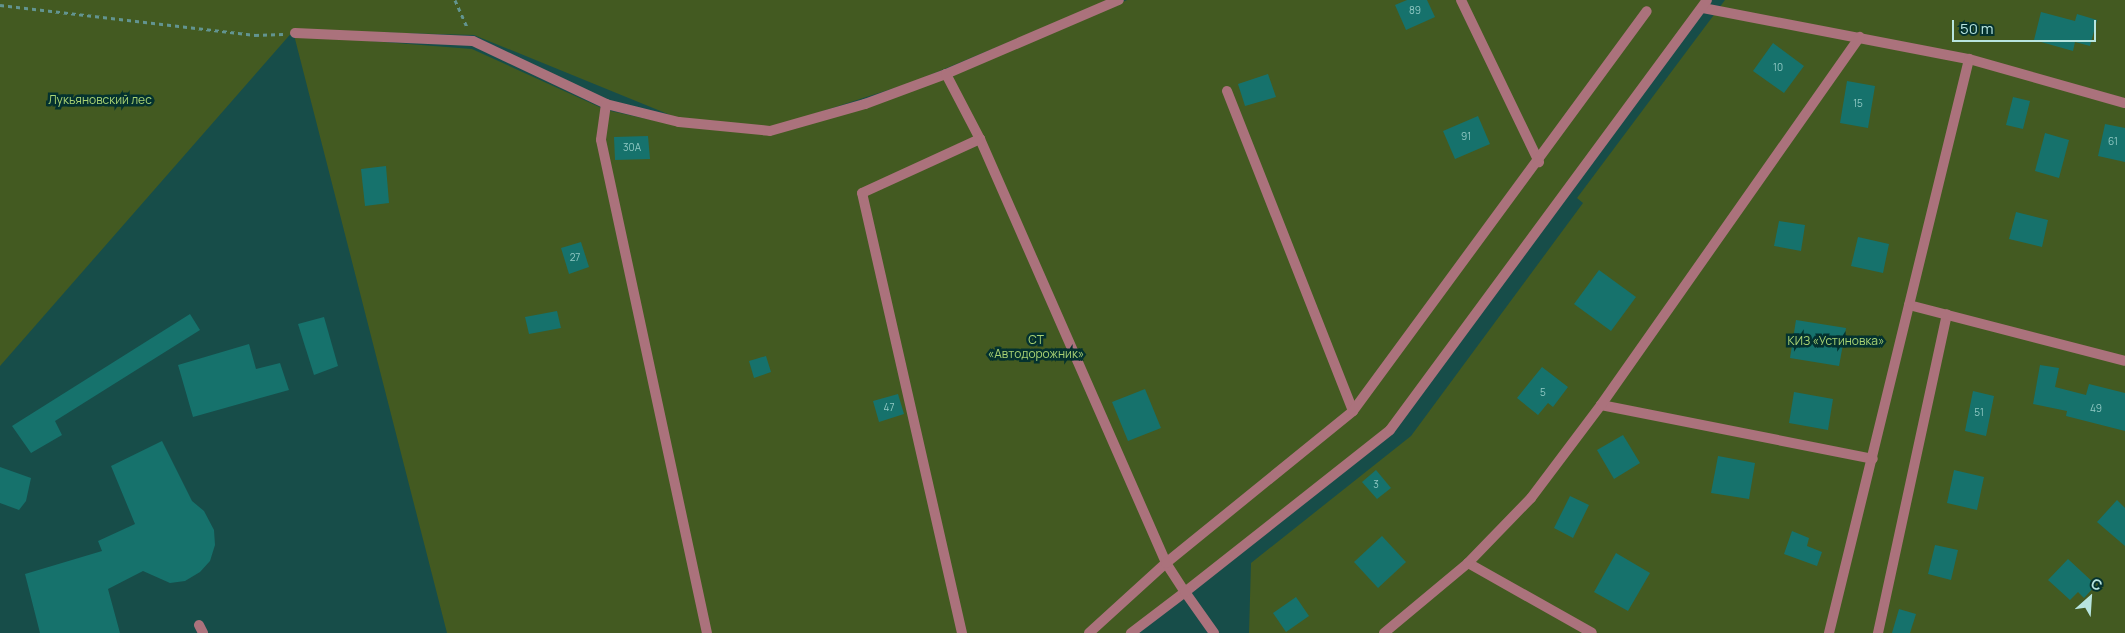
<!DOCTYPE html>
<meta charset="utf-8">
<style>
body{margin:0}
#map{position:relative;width:2125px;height:633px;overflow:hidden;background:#174d49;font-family:Manrope,sans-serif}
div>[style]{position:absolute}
.green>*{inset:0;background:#435a21}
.building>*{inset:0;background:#16726c}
.path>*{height:3px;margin-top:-1.5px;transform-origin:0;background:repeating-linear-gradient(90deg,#629490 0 4px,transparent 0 8px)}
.service>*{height:10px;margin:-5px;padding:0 5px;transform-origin:5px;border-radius:5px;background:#ab727c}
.minor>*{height:10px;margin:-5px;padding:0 5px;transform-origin:5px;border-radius:5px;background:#ab727c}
span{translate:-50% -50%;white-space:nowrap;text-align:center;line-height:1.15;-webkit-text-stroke:5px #04322f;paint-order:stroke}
.number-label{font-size:10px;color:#90c8c3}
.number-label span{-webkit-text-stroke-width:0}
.park-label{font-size:12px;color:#aad374}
.north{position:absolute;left:2065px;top:573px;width:50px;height:50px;-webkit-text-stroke:4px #04322f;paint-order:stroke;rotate:26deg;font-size:14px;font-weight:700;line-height:20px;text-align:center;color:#b8e5e0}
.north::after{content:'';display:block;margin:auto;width:18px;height:22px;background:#b8e5e0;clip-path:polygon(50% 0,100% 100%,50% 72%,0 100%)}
.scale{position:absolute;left:1952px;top:20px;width:144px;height:22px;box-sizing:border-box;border:2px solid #b8e5e0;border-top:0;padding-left:6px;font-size:15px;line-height:18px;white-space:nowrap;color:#b8e5e0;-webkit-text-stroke:4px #04322f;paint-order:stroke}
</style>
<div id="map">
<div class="green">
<div style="clip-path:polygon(0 0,1110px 0,913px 82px,770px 128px,680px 119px,474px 35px,294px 30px,0 366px)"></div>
<div style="clip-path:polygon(1127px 0,1707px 0,1390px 430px,1131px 633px,447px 633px,294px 35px,472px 49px,606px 110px,679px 126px,771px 135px,948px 76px)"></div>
<div style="clip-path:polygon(1725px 0,2125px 0,2125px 633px,1249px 633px,1251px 563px,1411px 436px,1583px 203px,1577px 198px)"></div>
</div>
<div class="building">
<div style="clip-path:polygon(1407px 0,1427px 0,1435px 17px,1406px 30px,1395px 5px)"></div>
<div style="clip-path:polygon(2041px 12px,2075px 21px,2077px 14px,2097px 20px,2090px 46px,2075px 42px,2073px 51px,2034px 40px)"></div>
<div style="clip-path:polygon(1773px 43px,1804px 66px,1784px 93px,1753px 71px)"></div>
<div style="clip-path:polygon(1268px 74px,1276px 97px,1245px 106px,1238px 84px)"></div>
<div style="clip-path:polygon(1847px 81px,1875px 86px,1868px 128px,1840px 123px)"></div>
<div style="clip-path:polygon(2013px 97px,2030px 101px,2023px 129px,2006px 125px)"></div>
<div style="clip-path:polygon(1478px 116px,1490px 144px,1455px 159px,1443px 131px)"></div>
<div style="clip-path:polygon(2105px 124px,2125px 128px,2125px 162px,2098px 156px)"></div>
<div style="clip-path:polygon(2045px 133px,2069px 140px,2059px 178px,2035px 171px)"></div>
<div style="clip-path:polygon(648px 136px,650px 159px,615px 160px,614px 137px)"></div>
<div style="clip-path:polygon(386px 166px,389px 203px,365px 206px,361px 169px)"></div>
<div style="clip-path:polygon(2016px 212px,2048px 220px,2042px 247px,2009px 239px)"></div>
<div style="clip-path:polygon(1779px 221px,1805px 225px,1801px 251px,1774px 246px)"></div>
<div style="clip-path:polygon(1858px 237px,1889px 244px,1883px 273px,1851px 266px)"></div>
<div style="clip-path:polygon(581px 242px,589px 267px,569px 274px,561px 248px)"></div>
<div style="clip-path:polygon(1599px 270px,1636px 297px,1611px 331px,1574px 304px)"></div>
<div style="clip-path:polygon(557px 311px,561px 328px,529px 334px,525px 317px)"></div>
<div style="clip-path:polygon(190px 314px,200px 330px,55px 421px,62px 435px,31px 453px,12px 426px)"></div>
<div style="clip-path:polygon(324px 317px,338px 366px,314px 375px,298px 324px)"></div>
<div style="clip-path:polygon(1796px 320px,1846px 328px,1839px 366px,1790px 358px)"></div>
<div style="clip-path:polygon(249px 344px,256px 369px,280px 363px,289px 390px,193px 417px,178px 365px)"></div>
<div style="clip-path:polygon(766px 356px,771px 372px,754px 378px,749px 361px)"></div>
<div style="clip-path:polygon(2040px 365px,2059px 368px,2055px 387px,2086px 395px,2089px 384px,2125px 393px,2125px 431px,2066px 416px,2067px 411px,2033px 404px)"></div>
<div style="clip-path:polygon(1542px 367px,1568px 387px,1553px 407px,1548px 403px,1538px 415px,1517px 398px)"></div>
<div style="clip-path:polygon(1145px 389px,1161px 428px,1128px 441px,1112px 402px)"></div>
<div style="clip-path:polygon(1973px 391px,1994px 396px,1986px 436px,1965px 431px)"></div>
<div style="clip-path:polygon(1794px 392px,1833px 399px,1828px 430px,1789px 423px)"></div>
<div style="clip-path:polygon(898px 394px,904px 414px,879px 422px,873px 401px)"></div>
<div style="clip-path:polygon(1623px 435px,1640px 463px,1614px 479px,1597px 450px)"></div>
<div style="clip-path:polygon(162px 441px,192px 501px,204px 511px,214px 530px,215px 545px,210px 561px,200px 572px,185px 581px,170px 583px,143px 571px,108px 589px,120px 633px,40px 633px,25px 574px,102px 551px,98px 541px,135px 524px,111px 466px)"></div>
<div style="clip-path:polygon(1718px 456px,1755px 463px,1749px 499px,1711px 493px)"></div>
<div style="clip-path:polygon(0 467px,31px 478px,26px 501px,19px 510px,0 503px)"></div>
<div style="clip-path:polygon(1376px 470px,1391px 488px,1377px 499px,1362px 482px)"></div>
<div style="clip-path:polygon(1954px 470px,1984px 477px,1977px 510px,1947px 503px)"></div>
<div style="clip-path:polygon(1570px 496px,1589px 505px,1573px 538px,1554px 528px)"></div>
<div style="clip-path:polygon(2117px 500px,2125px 508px,2125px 546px,2097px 522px)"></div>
<div style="clip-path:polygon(1792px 531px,1809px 538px,1807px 546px,1822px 552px,1817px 566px,1784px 554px)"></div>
<div style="clip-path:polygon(1382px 536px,1406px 562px,1378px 588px,1354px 562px)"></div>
<div style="clip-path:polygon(1935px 545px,1958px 550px,1951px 580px,1928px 574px)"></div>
<div style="clip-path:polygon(1616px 553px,1650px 573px,1628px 611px,1594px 592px)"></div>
<div style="clip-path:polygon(2068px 559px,2096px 585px,2084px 598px,2078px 592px,2070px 600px,2048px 580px)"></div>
<div style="clip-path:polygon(1296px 597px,1309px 616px,1286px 632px,1273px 613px)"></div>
<div style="clip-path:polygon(1899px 609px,1916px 614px,1910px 633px,1892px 633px)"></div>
</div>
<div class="path">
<div style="left:455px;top:0;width:30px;rotate:66deg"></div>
<div style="left:0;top:5px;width:257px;rotate:6.7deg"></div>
<div style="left:255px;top:35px;width:28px;rotate:-2deg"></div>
</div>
<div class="service">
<div style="left:199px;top:625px;width:9px;rotate:63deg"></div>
<div style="left:1878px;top:633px;width:326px;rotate:-77.8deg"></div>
</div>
<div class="minor">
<div style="left:1461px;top:0;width:180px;rotate:64.3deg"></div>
<div style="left:1703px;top:8px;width:271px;rotate:10.9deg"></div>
<div style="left:1969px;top:59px;width:162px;rotate:15.8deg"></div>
<div style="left:295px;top:33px;width:178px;rotate:2.6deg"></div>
<div style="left:473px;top:41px;width:147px;rotate:25.3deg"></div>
<div style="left:606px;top:104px;width:75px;rotate:13.9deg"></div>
<div style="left:679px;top:122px;width:91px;rotate:5.6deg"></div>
<div style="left:770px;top:131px;width:99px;rotate:-15.9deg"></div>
<div style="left:865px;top:104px;width:86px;rotate:-20.3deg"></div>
<div style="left:946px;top:74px;width:188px;rotate:-23.2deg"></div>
<div style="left:946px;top:74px;width:73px;rotate:62.4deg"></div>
<div style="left:980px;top:139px;width:463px;rotate:66.3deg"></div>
<div style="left:1166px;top:563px;width:35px;rotate:57deg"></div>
<div style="left:1185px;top:592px;width:68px;rotate:142.8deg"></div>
<div style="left:1227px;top:91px;width:344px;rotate:68.5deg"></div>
<div style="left:606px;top:104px;width:36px;rotate:98deg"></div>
<div style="left:601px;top:140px;width:504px;rotate:77.87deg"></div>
<div style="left:1909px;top:305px;width:223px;rotate:14.5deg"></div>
<div style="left:1601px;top:405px;width:277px;rotate:11.2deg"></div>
<div style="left:1468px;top:563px;width:142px;rotate:29.4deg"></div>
<div style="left:962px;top:633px;width:451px;rotate:-102.8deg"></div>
<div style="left:862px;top:193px;width:130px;rotate:-24.6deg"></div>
<div style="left:1089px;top:633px;width:104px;rotate:-42.3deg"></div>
<div style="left:1166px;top:563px;width:241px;rotate:-39.1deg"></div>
<div style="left:1353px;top:411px;width:496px;rotate:-53.7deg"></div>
<div style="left:1214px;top:633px;width:50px;rotate:-125.3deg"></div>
<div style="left:1185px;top:592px;width:261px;rotate:-38.3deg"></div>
<div style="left:1390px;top:430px;width:534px;rotate:-53.6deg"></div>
<div style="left:1384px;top:633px;width:109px;rotate:-39.8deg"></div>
<div style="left:1468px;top:563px;width:91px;rotate:-45.9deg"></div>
<div style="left:1531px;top:498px;width:116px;rotate:-53deg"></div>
<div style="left:1601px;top:405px;width:450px;rotate:-54.9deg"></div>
<div style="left:1829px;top:633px;width:591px;rotate:-76.29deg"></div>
</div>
<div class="number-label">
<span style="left:1415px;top:11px">89</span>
<span style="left:1778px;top:68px">10</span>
<span style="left:1858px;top:104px">15</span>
<span style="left:1466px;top:137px">91</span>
<span style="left:2113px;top:142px">61</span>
<span style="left:632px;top:148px">30А</span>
<span style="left:575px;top:258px">27</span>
<span style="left:1543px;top:393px">5</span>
<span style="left:889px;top:408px">47</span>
<span style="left:2096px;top:409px">49</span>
<span style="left:1979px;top:413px">51</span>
<span style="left:1376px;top:485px">3</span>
</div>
<div class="park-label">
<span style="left:100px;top:100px">Лукьяновский лес</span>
<span style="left:1036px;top:347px">СТ<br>«Автодорожник»</span>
<span style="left:1836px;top:341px">КИЗ «Устиновка»</span>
</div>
<div class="north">С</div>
<div class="scale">50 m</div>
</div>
